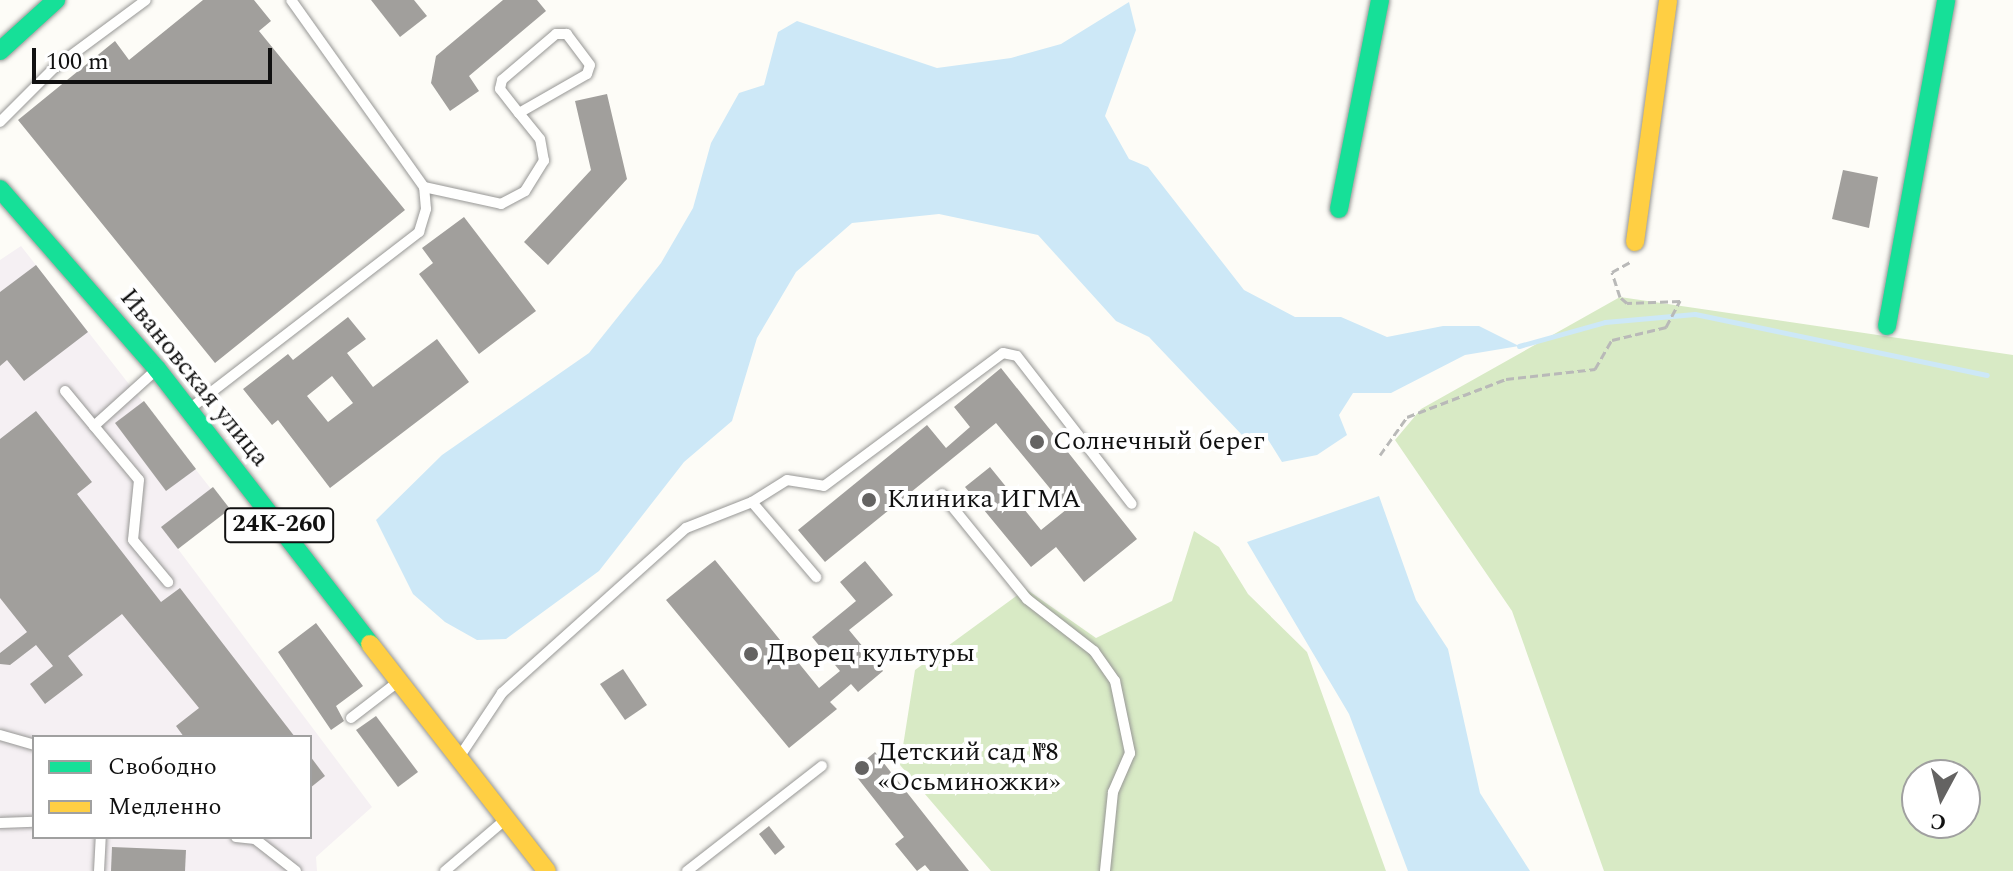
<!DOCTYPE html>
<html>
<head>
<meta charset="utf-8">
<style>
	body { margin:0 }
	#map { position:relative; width:2013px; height:871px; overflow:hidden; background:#fdfcf7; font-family:Spectral,serif }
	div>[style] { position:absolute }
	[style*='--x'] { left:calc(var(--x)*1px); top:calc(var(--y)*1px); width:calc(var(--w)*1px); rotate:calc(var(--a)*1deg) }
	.industrial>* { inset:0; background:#f5f0f3 }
	.forest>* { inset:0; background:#d8eac5 }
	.water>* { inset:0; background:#cde8f7 }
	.stream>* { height:5px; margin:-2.5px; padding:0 2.5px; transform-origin:2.5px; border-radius:2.5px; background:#cde8f7 }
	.building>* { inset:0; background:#a19f9c }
	.path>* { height:3px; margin-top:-1.5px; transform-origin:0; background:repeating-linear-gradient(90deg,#b9b9b8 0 8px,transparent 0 12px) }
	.roads { filter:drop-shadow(0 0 2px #979795) drop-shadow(0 0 2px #979795) }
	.lane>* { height:10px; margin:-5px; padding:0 5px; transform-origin:5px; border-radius:5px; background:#fffffe }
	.fast>* { height:18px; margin:-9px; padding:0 9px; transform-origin:9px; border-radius:9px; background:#16e098 }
	.slow>* { height:18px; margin:-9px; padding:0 9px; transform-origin:9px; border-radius:9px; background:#ffcf43 }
	.dots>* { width:22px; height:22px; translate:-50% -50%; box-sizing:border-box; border:4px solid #fff; border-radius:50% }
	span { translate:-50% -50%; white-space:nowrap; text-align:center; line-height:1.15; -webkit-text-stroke:8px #fff; paint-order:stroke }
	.shield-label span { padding:2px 6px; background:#fff; border:2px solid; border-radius:6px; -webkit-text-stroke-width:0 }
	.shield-label { font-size:24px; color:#111; font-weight:700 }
	.street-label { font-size:26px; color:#111 }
	.poi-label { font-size:26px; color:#111 }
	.left { translate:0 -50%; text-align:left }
	.legend { position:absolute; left:32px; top:735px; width:280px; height:104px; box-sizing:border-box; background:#fff; border:2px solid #a0a0a0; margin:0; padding:10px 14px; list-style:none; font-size:24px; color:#111 }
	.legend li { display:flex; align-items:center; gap:16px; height:40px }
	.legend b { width:40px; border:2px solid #a0a0a0 }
	.north { position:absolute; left:1901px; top:759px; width:80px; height:80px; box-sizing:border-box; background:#fff; border:2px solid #a0a0a0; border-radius:50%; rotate:187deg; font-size:22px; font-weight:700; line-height:32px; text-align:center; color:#111 }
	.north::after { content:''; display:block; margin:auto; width:28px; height:36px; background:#646362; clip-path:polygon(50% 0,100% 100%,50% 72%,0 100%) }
	.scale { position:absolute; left:32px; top:48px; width:240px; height:36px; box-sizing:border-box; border:4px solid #111; border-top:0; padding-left:10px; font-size:24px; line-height:28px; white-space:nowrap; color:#111; -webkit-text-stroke:6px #fff; paint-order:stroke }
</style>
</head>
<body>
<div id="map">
	<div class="industrial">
		<div style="clip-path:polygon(evenodd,21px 246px,211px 489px,178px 549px,372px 807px,316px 857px,317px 871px,0 871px,0 260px,21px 246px,34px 737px,310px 737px,310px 837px,34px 837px,34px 737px)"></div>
	</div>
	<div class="forest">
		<div style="clip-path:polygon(evenodd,1620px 297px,2013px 355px,2013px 871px,1604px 871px,1512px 611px,1395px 440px,1421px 409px,1620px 297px,1917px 775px,1965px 775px,1965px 823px,1917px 823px,1917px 775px)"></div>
		<div style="clip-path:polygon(1194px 531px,1219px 547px,1248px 594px,1307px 652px,1386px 871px,991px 871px,900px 765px,915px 670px,1026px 589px,1096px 638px,1172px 601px)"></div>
	</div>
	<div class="water">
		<div style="clip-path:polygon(1129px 2px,1136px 30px,1105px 116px,1129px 159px,1148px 167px,1244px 290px,1295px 317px,1341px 317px,1387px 337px,1443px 326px,1479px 326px,1519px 346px,1465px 355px,1391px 393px,1353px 393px,1339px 415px,1347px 435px,1317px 455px,1282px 462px,1267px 438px,1242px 435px,1149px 337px,1116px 321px,1038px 235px,939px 214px,852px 223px,796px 272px,757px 338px,732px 421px,684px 462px,599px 571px,506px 639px,477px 640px,445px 622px,413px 594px,376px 520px,442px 455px,589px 353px,661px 263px,693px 208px,711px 143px,739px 93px,764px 85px,778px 32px,797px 21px,937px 68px,1011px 58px,1061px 44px)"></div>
		<div style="clip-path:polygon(1379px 496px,1416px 600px,1448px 649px,1480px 793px,1530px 871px,1408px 871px,1349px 714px,1247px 542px)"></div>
	</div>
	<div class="stream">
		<div style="--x:1519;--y:346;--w:89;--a:-15.6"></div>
		<div style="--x:1605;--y:322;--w:90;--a:-5.1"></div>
		<div style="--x:1695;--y:314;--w:298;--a:11.8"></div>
	</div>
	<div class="building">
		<div style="clip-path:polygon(203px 0,254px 0,271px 21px,259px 31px,405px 210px,215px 363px,18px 120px,115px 41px,129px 60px)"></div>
		<div style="clip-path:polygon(371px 0,414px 0,427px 16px,400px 37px)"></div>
		<div style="clip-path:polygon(503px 0,537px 0,546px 11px,469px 76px,479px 91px,450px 111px,431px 83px,436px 56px)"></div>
		<div style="clip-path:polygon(607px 94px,627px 179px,548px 265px,524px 242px,591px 170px,575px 101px)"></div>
		<div style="clip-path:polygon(1843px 170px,1878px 177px,1869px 228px,1832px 219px)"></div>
		<div style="clip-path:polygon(464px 217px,536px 311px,479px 354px,419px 274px,433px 263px,422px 248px)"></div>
		<div style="clip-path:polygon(36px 265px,88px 332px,24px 381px,7px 360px,0 366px,0 292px)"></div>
		<div style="clip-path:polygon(evenodd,348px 317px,366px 339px,347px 353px,373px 387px,437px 339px,469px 382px,330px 488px,278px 420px,272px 425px,243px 389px,288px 354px,293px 360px,348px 317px,332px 376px,353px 403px,328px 422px,307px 396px,332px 376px)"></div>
		<div style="clip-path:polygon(1001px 368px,1137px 539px,1084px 582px,1056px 547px,1031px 567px,965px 487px,990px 467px,1041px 530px,1067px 509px,996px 423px,825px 562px,798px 530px,927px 425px,946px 448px,970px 427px,954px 407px)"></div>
		<div style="clip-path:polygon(144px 401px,196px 469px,166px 491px,115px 423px)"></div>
		<div style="clip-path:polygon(36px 411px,92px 482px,77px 494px,161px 602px,180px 588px,295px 737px,184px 737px,176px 726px,199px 708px,122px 614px,68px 656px,83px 675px,45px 704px,30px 684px,53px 666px,36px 645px,10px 665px,0 664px,0 653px,27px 632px,0 598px,0 439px)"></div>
		<div style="clip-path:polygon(213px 487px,230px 509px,178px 549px,161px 527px)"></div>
		<div style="clip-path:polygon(715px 560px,819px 688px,840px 671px,812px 637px,856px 601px,840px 582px,865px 561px,893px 595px,849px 630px,883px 671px,858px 692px,851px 684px,830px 702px,837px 709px,789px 748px,666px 600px)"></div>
		<div style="clip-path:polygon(316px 623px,363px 686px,336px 706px,344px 721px,331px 730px,278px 652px)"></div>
		<div style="clip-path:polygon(623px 669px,647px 705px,625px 720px,600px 684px)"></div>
		<div style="clip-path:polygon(376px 716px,418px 772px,398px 787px,356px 730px)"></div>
		<div style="clip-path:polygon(875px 752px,969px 871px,930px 871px,925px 865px,917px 871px,895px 844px,904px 837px,852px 771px)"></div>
		<div style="clip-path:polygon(310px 756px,325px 776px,310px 788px)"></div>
		<div style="clip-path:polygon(769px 826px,785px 847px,775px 855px,759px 834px)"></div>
		<div style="clip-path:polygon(112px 847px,186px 850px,185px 871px,111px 871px)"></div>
	</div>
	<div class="path">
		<div style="--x:1380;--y:455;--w:47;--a:-54.6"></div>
		<div style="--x:1407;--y:417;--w:106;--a:-21"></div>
		<div style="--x:1506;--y:379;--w:90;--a:-6.4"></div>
		<div style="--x:1595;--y:369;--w:34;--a:-60"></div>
		<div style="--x:1612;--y:340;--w:56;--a:-13.5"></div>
		<div style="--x:1666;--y:327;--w:30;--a:-62"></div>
		<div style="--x:1680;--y:301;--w:53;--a:177.8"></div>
		<div style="--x:1627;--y:303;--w:9;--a:-139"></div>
		<div style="--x:1620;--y:297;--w:26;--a:-108"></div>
		<div style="--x:1612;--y:272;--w:21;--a:-29"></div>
	</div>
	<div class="roads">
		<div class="lane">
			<div style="--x:0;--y:122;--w:76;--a:-45"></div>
			<div style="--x:54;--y:68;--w:114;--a:-36.5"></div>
			<div style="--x:424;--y:187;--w:79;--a:12.4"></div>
			<div style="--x:501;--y:204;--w:27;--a:-28"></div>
			<div style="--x:525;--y:191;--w:36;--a:-58"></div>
			<div style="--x:544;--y:161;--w:22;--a:-100"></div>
			<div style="--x:540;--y:139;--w:33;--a:-129"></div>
			<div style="--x:519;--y:113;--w:78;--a:-29.8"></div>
			<div style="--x:587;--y:74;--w:9;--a:-72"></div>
			<div style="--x:590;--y:65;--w:39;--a:-127"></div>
			<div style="--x:567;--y:34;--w:11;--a:180"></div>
			<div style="--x:556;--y:34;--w:71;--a:139.6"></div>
			<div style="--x:502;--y:80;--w:9;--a:103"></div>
			<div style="--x:500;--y:89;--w:31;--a:52"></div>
			<div style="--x:65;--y:391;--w:45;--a:50.4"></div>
			<div style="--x:94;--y:426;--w:84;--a:-42.1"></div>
			<div style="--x:192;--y:407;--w:287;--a:-37.6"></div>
			<div style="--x:419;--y:232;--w:24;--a:-73"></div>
			<div style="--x:426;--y:209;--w:22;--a:-95"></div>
			<div style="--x:424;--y:187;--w:229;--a:-125.4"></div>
			<div style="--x:94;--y:426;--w:70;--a:50.2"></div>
			<div style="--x:139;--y:480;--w:60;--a:95.7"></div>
			<div style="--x:133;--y:540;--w:55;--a:50.2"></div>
			<div style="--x:942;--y:494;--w:135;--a:51"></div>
			<div style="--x:1027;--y:599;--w:85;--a:37.8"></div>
			<div style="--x:1094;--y:651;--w:37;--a:55"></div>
			<div style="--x:1115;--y:681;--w:74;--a:78.2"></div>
			<div style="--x:1130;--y:753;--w:43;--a:113.6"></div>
			<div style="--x:1113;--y:792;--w:79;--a:95.8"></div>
			<div style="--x:752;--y:502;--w:99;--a:49.5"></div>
			<div style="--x:351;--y:718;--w:59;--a:-37.5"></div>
			<div style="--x:0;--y:735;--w:35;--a:16"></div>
			<div style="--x:460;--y:756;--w:76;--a:-56.3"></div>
			<div style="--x:502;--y:693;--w:247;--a:-41.9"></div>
			<div style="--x:686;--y:528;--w:71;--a:-21.5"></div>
			<div style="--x:752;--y:502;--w:41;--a:-32.2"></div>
			<div style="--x:787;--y:480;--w:37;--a:9"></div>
			<div style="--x:824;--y:486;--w:223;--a:-36.6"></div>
			<div style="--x:1003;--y:353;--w:14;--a:12"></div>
			<div style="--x:1017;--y:356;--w:187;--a:52.2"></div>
			<div style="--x:0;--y:823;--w:34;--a:-2"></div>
			<div style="--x:236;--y:837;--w:19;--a:6"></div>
			<div style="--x:255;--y:839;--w:52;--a:38"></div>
			<div style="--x:99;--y:871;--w:34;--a:-87"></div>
			<div style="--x:445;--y:871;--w:79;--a:-40.4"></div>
			<div style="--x:687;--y:871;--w:171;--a:-37.9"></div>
		</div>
		<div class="fast">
			<div style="--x:0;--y:51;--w:76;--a:-42.3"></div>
			<div style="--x:0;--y:189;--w:239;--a:48.9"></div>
			<div style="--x:157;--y:369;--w:348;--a:52.2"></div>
			<div style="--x:1339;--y:209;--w:213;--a:-78.9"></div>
			<div style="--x:1887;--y:326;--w:331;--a:-79.7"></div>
		</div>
		<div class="slow">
			<div style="--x:1635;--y:242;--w:244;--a:-82.2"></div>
			<div style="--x:370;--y:644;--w:288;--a:52.1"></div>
		</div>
	</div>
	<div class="dots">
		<div style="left:1037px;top:442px;background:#646362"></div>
		<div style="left:869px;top:500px;background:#646362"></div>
		<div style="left:751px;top:654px;background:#646362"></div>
		<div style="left:862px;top:768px;background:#646362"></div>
	</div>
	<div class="shield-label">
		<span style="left:279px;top:525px">24К-260</span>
	</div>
	<div class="street-label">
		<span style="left:194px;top:378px;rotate:51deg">Ивановская улица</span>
	</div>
	<div class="poi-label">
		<span class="left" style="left:1053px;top:442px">Солнечный берег</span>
		<span class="left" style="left:887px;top:500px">Клиника ИГМА</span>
		<span class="left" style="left:767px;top:654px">Дворец культуры</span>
		<span class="left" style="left:878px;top:768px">Детский сад №8<br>«Осьминожки»</span>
	</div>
	<ul class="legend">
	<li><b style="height:10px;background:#16e098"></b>Свободно</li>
	<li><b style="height:10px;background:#ffcf43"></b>Медленно</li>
	</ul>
	<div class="north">С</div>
	<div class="scale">100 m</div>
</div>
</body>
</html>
